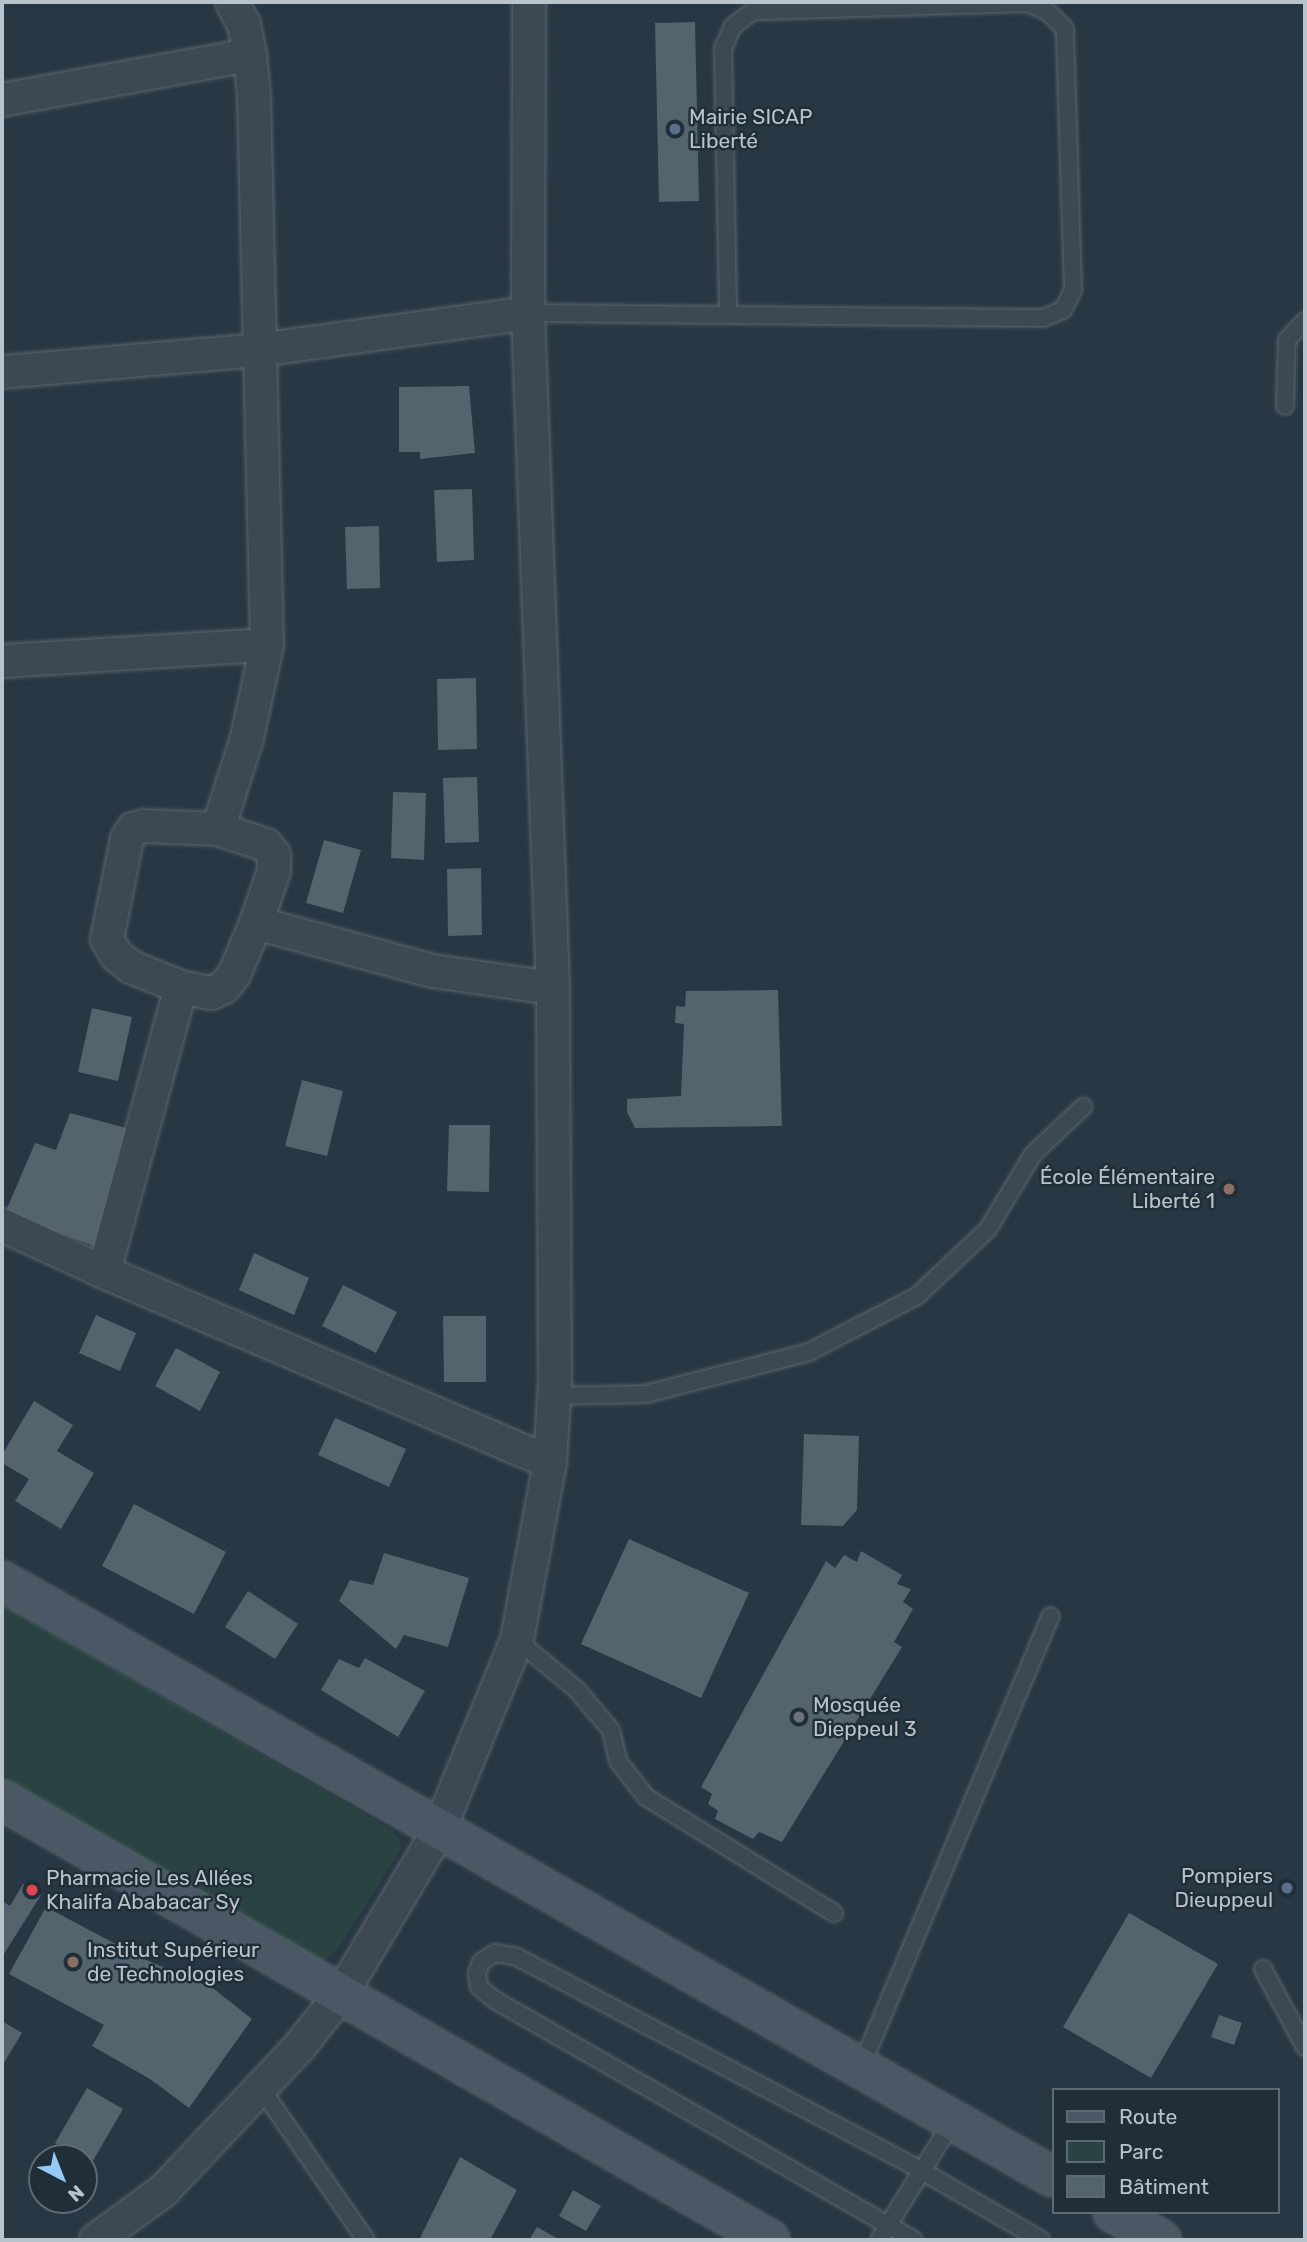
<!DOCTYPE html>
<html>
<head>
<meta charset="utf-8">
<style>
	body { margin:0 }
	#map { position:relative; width:1307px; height:2242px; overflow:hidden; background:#273743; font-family:Rubik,sans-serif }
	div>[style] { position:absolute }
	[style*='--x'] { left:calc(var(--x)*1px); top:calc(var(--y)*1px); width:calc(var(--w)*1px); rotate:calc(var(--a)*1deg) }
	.green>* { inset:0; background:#2a4342 }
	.building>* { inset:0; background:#53646f }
	.roads { filter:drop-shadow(0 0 2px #5a6670) drop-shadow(0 0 2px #5a6670) }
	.lane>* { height:16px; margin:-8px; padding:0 8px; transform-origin:8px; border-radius:8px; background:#3c4952 }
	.street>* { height:32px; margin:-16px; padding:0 16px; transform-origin:16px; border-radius:16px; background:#3c4952 }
	.secondary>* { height:38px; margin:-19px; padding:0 19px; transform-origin:19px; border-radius:19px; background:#4a5865 }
	.dots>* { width:19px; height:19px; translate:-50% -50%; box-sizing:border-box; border:4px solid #202e38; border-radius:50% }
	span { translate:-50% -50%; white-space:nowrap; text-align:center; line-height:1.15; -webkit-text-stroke:5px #202e38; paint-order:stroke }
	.poi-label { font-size:21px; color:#b9c3cc }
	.left { translate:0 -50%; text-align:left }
	.right { translate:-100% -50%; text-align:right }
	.frame { position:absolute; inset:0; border:4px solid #b9c3cc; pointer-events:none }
	.legend { position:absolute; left:1052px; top:2088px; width:228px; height:126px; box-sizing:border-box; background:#202e38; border:2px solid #5d6a73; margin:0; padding:9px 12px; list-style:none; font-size:21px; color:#b9c3cc }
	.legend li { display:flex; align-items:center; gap:14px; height:35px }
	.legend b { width:35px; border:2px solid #5d6a73 }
	.north { position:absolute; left:28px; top:2144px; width:70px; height:70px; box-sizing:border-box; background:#202e38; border:2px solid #5d6a73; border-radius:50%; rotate:138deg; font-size:19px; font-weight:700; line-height:28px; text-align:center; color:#b9c3cc }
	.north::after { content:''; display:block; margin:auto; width:24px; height:32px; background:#93caf7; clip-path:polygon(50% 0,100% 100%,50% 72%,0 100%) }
</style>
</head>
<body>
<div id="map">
	<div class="green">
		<div style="clip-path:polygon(2px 1604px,392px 1830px,400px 1839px,401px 1849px,337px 1951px,323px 1960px,308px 1958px,2px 1781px)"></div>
	</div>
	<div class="building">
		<div style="clip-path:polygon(695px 22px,699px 201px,659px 202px,655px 23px)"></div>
		<div style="clip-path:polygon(469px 386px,475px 453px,420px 459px,420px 452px,399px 452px,399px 387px)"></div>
		<div style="clip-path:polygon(472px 489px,474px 560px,437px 562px,434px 490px)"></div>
		<div style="clip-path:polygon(379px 526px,380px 588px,347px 589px,345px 527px)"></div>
		<div style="clip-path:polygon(476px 678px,477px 749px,438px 750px,437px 679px)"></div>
		<div style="clip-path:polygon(477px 777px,479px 842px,445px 843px,443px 778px)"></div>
		<div style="clip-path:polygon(393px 792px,426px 793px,424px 860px,391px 858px)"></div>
		<div style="clip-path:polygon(324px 840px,361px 850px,343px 913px,306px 903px)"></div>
		<div style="clip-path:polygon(481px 868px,482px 935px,448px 936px,447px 869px)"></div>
		<div style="clip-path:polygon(778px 990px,782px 1126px,635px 1128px,627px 1112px,627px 1099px,681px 1096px,684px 1024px,675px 1023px,676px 1006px,685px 1007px,686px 991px)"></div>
		<div style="clip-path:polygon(92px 1008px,132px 1017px,118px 1081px,78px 1072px)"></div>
		<div style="clip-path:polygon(302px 1080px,343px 1091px,327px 1156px,285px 1146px)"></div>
		<div style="clip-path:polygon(70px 1113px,130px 1129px,100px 1248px,5px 1213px,35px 1143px,56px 1150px)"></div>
		<div style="clip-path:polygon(449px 1125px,490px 1125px,489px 1192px,447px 1191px)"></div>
		<div style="clip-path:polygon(254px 1253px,309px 1278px,294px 1315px,239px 1290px)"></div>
		<div style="clip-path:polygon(343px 1285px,397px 1312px,376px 1353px,322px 1326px)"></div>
		<div style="clip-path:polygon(96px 1315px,136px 1333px,120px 1371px,79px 1353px)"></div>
		<div style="clip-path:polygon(443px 1316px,486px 1316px,486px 1382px,444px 1382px)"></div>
		<div style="clip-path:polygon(176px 1348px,220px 1372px,200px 1411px,155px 1386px)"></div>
		<div style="clip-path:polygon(34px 1401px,73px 1425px,57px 1451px,94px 1473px,61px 1529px,15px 1501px,29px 1479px,2px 1463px,2px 1455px)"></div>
		<div style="clip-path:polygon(335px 1418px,406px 1449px,389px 1487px,318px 1455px)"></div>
		<div style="clip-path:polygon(804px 1434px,859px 1436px,857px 1510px,843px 1526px,801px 1525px)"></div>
		<div style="clip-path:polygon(134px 1504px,226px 1552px,194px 1614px,102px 1566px)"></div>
		<div style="clip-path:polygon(629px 1539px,749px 1593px,701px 1698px,581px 1644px)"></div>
		<div style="clip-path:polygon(861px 1551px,902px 1575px,897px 1584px,911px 1589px,903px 1602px,913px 1609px,894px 1642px,902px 1647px,782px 1842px,759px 1832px,753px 1839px,715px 1819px,718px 1811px,708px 1804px,712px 1794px,701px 1787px,826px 1561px,835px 1568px,844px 1555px,857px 1562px)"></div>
		<div style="clip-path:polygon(384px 1553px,469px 1578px,448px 1647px,404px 1635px,396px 1649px,339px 1601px,350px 1580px,373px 1585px)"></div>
		<div style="clip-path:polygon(248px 1591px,298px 1624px,275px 1659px,225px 1627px)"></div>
		<div style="clip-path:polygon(365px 1658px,425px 1691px,398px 1737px,321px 1690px,339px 1659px,359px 1668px)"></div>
		<div style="clip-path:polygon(23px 1884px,41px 1895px,2px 1957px,2px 1901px,10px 1906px)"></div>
		<div style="clip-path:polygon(46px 1907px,142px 1958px,214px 1989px,252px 2019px,189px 2108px,150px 2079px,92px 2046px,104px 2025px,9px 1974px)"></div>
		<div style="clip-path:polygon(1129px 1913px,1218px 1964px,1151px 2078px,1063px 2027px)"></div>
		<div style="clip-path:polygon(1219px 2015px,1242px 2023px,1234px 2045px,1211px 2037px)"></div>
		<div style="clip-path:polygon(2px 2021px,22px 2033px,2px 2066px)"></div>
		<div style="clip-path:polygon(87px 2088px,123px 2109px,91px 2164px,55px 2143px)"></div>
		<div style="clip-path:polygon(460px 2157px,517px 2190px,490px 2240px,419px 2240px)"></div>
		<div style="clip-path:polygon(573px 2190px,601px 2206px,586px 2231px,559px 2216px)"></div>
		<div style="clip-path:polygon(537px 2227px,560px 2240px,529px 2240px)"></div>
	</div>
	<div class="roads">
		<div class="lane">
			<div style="--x:528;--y:313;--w:515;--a:0.56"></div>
			<div style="--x:1043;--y:318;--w:22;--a:-22"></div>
			<div style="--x:1063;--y:310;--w:22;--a:-63"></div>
			<div style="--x:1073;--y:290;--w:261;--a:-91.8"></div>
			<div style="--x:1065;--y:29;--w:24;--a:-135"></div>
			<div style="--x:1048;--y:12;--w:22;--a:-156"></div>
			<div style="--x:1028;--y:3;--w:275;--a:178.3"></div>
			<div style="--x:753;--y:11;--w:25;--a:143"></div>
			<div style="--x:733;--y:26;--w:24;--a:114"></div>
			<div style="--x:723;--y:48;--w:266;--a:88.9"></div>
			<div style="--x:1285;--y:406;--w:66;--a:-88.3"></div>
			<div style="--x:1287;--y:340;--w:26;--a:-47"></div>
			<div style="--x:554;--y:1396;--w:92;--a:-1.2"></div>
			<div style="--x:646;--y:1394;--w:168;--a:-14.4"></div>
			<div style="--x:809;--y:1352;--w:122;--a:-27.4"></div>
			<div style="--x:917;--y:1296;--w:98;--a:-43.3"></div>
			<div style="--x:988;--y:1229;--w:87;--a:-59"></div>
			<div style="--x:1033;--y:1154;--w:69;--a:-43.2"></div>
			<div style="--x:517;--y:1640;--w:78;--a:39.8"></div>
			<div style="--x:577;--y:1690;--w:52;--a:49.6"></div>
			<div style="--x:611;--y:1730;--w:32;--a:77"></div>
			<div style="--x:618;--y:1761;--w:46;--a:52.1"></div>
			<div style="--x:646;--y:1797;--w:221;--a:31.7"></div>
			<div style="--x:1263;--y:1969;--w:89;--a:61.7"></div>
			<div style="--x:861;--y:2067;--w:489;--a:-67.2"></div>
			<div style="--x:260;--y:2087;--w:186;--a:55.3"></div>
			<div style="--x:879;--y:2240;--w:142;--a:-58.2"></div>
			<div style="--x:914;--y:2240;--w:483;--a:-150.2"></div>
			<div style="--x:495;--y:2000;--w:21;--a:-141"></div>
			<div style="--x:479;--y:1987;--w:14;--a:-98"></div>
			<div style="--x:477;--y:1973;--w:12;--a:-70"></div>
			<div style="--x:481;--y:1962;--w:17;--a:-33"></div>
			<div style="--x:495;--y:1953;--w:20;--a:9"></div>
			<div style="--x:515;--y:1956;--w:460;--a:27.8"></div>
			<div style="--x:922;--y:2171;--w:138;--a:30.1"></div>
		</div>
		<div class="street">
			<div style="--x:2;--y:100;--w:252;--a:-10.3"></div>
			<div style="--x:2;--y:372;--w:258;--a:-4.9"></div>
			<div style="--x:259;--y:350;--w:272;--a:-7.8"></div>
			<div style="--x:2;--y:661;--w:265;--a:-3.5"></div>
			<div style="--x:144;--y:826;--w:74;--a:2.3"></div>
			<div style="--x:218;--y:829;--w:51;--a:18.4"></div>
			<div style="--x:266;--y:845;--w:13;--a:51"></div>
			<div style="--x:274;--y:855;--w:16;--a:90"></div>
			<div style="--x:274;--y:871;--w:55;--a:109.1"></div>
			<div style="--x:256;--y:923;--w:56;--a:112.9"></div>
			<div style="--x:234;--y:975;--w:16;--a:130"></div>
			<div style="--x:224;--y:987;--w:14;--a:155"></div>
			<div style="--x:211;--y:993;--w:31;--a:-169"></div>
			<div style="--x:181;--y:987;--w:54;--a:-158.2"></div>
			<div style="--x:131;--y:967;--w:19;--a:-141"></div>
			<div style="--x:116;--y:955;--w:18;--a:-119"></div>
			<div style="--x:107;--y:939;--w:102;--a:-78.7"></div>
			<div style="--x:127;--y:839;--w:12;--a:-59"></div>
			<div style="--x:133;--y:829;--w:11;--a:-15"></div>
			<div style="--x:218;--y:829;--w:96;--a:-72.3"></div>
			<div style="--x:247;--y:738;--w:95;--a:-77.9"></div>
			<div style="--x:267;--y:645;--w:549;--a:-91.36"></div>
			<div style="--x:254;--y:96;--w:41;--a:-95.6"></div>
			<div style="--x:250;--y:55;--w:31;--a:-101"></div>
			<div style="--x:244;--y:25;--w:26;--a:-118"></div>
			<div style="--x:256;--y:923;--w:183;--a:15.2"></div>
			<div style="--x:433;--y:971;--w:121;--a:8.1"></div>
			<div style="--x:2;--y:1225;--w:112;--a:24.7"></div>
			<div style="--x:104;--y:1272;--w:485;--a:23.1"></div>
			<div style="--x:104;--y:1272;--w:295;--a:-74.9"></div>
			<div style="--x:96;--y:2240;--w:83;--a:-36.2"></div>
			<div style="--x:163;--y:2191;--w:198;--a:-46.6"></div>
			<div style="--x:299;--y:2047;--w:69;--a:-51.5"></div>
			<div style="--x:342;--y:1993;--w:190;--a:-59.2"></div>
			<div style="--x:439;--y:1830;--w:205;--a:-67.7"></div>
			<div style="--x:517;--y:1640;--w:181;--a:-79.5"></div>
			<div style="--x:550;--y:1462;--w:79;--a:-86.4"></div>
			<div style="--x:555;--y:1383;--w:395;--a:-90.3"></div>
			<div style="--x:553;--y:988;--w:675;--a:-92.12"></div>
			<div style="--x:528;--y:313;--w:311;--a:-89.8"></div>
		</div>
		<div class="secondary">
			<div style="--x:2;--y:1581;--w:1208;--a:29.56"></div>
			<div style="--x:2;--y:1800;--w:885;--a:29.81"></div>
			<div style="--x:1113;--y:2212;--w:56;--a:30.3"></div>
		</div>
	</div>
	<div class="dots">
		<div style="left:675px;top:129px;background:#5c6f8a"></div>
		<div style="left:1229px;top:1189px;background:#8d6e63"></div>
		<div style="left:799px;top:1717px;background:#6b7280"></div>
		<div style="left:1287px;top:1888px;background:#5c6f8a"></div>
		<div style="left:32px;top:1890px;background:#e0444e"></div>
		<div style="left:73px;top:1962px;background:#8d6e63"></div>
	</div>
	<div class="poi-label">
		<span class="left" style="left:689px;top:129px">Mairie SICAP<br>Liberté</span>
		<span class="right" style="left:1215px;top:1189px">École Élémentaire<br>Liberté 1</span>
		<span class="left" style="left:813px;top:1717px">Mosquée<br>Dieppeul 3</span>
		<span class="right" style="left:1273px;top:1888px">Pompiers<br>Dieuppeul</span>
		<span class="left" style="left:46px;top:1890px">Pharmacie Les Allées<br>Khalifa Ababacar Sy</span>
		<span class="left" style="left:87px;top:1962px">Institut Supérieur<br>de Technologies</span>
	</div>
	<div class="frame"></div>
	<ul class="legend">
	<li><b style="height:9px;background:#4a5865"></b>Route</li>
	<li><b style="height:19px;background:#2a4342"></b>Parc</li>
	<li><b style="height:19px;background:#53646f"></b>Bâtiment</li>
	</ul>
	<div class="north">N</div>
</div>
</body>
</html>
